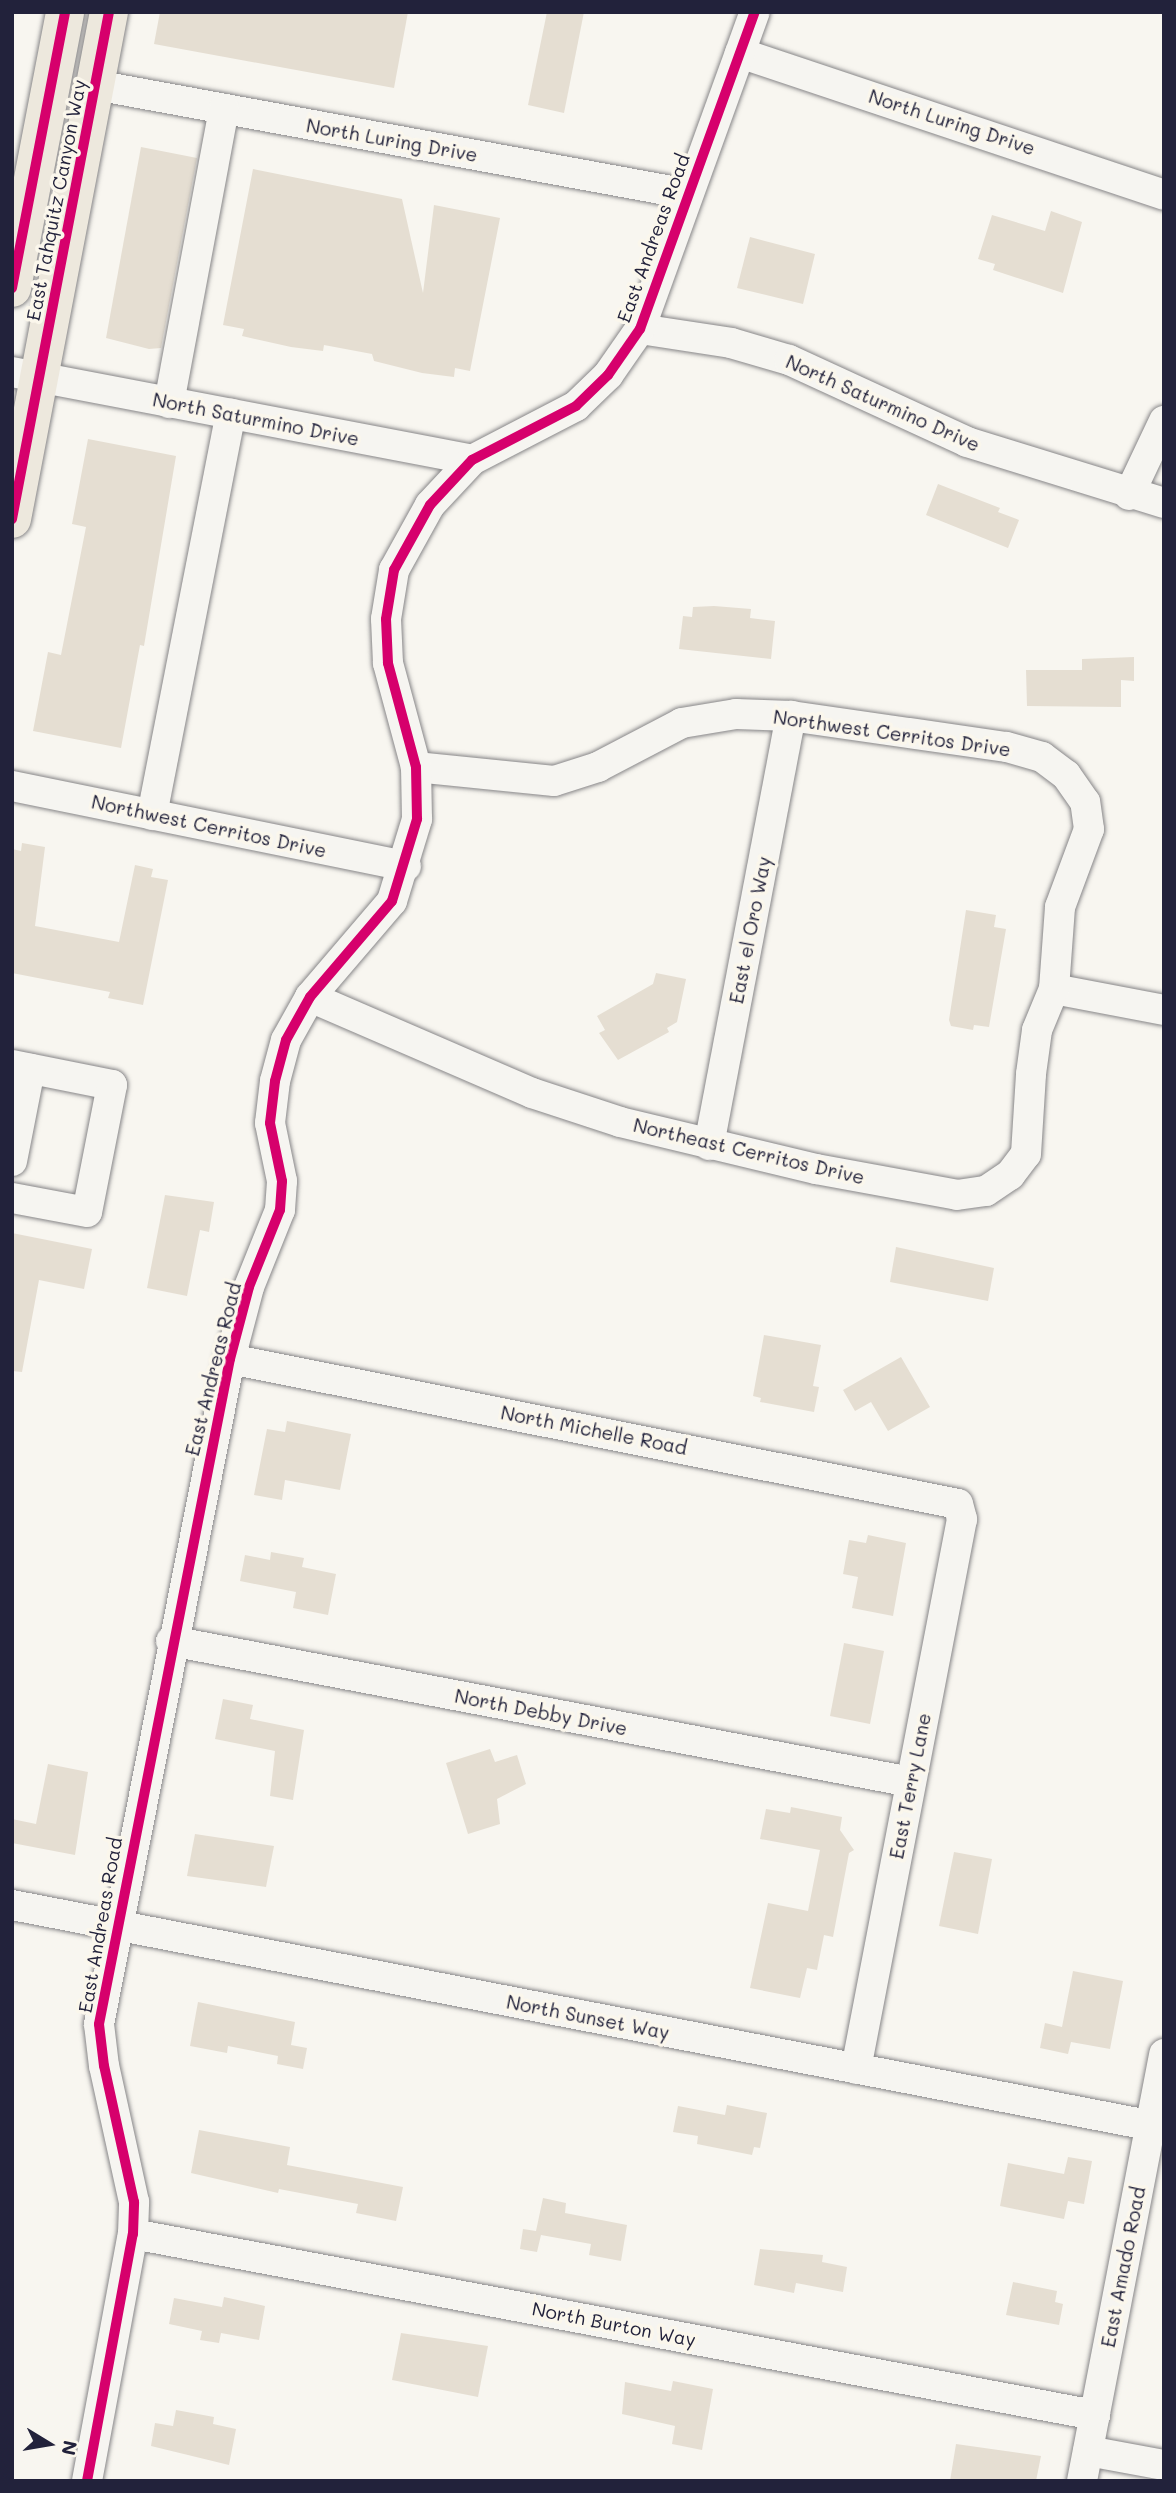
<!DOCTYPE html>
<html>
<head>
<meta charset="utf-8">
<style>
	body { margin:0 }
	#map { position:relative; width:1176px; height:2493px; overflow:hidden; background:#f8f6f0; font-family:Mali,sans-serif }
	div>[style] { position:absolute }
	[style*='--x'] { left:calc(var(--x)*1px); top:calc(var(--y)*1px); width:calc(var(--w)*1px); rotate:calc(var(--a)*1deg) }
	.building>* { inset:0; background:#e5ded2 }
	.roads { filter:drop-shadow(0 0 2px #878688) drop-shadow(0 0 2px #878688) }
	.minor>* { height:30px; margin:-15px; padding:0 15px; transform-origin:15px; border-radius:15px; background:#f6f5f1 }
	.major>* { height:38px; margin:-19px; padding:0 19px; transform-origin:19px; border-radius:19px; background:#ede8dd }
	.cycleway>* { height:10px; margin:-5px; padding:0 5px; transform-origin:5px; border-radius:5px; background:#d6006c }
	span { translate:-50% -50%; white-space:nowrap; text-align:center; line-height:1.15; -webkit-text-stroke:7px #fbf7ec; paint-order:stroke }
	.street-label { font-size:19px; color:#22223b }
	.frame { position:absolute; inset:0; border:14px solid #22223b; pointer-events:none }
	.north { position:absolute; left:14px; top:2409px; width:70px; height:70px; -webkit-text-stroke:5px #fbf7ec; paint-order:stroke; rotate:101deg; font-size:19px; font-weight:700; line-height:28px; text-align:center; color:#22223b }
	.north::after { content:''; display:block; margin:auto; width:24px; height:32px; background:#22223b; clip-path:polygon(50% 0,100% 100%,50% 72%,0 100%) }
</style>
</head>
<body>
<div id="map">
	<div class="building">
		<div style="clip-path:polygon(160px 12px,408px 12px,394px 88px,154px 44px)"></div>
		<div style="clip-path:polygon(547px 12px,584px 12px,564px 113px,528px 105px)"></div>
		<div style="clip-path:polygon(141px 147px,197px 158px,161px 348px,149px 349px,106px 338px)"></div>
		<div style="clip-path:polygon(253px 169px,402px 199px,423px 293px,434px 205px,500px 218px,470px 371px,455px 368px,454px 377px,422px 373px,374px 361px,372px 354px,324px 345px,323px 351px,291px 347px,242px 336px,244px 329px,223px 325px)"></div>
		<div style="clip-path:polygon(1051px 211px,1082px 222px,1063px 293px,993px 270px,995px 264px,978px 259px,992px 215px,1045px 231px)"></div>
		<div style="clip-path:polygon(750px 237px,815px 254px,803px 304px,737px 288px)"></div>
		<div style="clip-path:polygon(88px 439px,176px 456px,144px 646px,140px 645px,121px 748px,33px 731px,48px 652px,61px 655px,86px 527px,72px 524px)"></div>
		<div style="clip-path:polygon(938px 484px,1000px 508px,998px 512px,1019px 520px,1008px 548px,926px 515px)"></div>
		<div style="clip-path:polygon(714px 606px,751px 609px,750px 618px,775px 621px,771px 659px,679px 649px,683px 616px,692px 617px,693px 607px)"></div>
		<div style="clip-path:polygon(1134px 657px,1134px 681px,1121px 680px,1121px 707px,1027px 706px,1026px 670px,1082px 670px,1082px 659px)"></div>
		<div style="clip-path:polygon(22px 843px,45px 847px,35px 926px,119px 942px,135px 865px,153px 869px,151px 877px,168px 880px,143px 1005px,108px 998px,110px 992px,12px 973px,12px 849px,21px 851px)"></div>
		<div style="clip-path:polygon(966px 910px,996px 915px,994px 927px,1006px 929px,989px 1027px,974px 1025px,973px 1030px,951px 1026px,949px 1020px)"></div>
		<div style="clip-path:polygon(656px 973px,686px 979px,677px 1022px,667px 1028px,669px 1032px,618px 1060px,599px 1033px,605px 1030px,597px 1016px,653px 984px)"></div>
		<div style="clip-path:polygon(165px 1195px,214px 1202px,209px 1232px,200px 1230px,187px 1296px,147px 1288px)"></div>
		<div style="clip-path:polygon(12px 1233px,92px 1249px,84px 1289px,39px 1280px,22px 1372px,12px 1371px)"></div>
		<div style="clip-path:polygon(896px 1247px,994px 1268px,988px 1301px,890px 1282px)"></div>
		<div style="clip-path:polygon(764px 1335px,821px 1345px,813px 1386px,819px 1387px,814px 1412px,760px 1402px,761px 1398px,753px 1396px)"></div>
		<div style="clip-path:polygon(901px 1357px,930px 1407px,888px 1431px,871px 1402px,855px 1411px,843px 1390px)"></div>
		<div style="clip-path:polygon(287px 1421px,351px 1434px,340px 1490px,285px 1480px,282px 1500px,254px 1495px,267px 1429px,285px 1432px)"></div>
		<div style="clip-path:polygon(868px 1535px,906px 1543px,893px 1616px,852px 1608px,858px 1577px,843px 1574px,849px 1540px,866px 1543px)"></div>
		<div style="clip-path:polygon(271px 1552px,304px 1558px,302px 1567px,336px 1574px,328px 1615px,293px 1608px,296px 1592px,240px 1581px,245px 1555px,270px 1560px)"></div>
		<div style="clip-path:polygon(844px 1643px,884px 1651px,870px 1724px,830px 1716px)"></div>
		<div style="clip-path:polygon(223px 1699px,253px 1705px,250px 1719px,304px 1730px,293px 1800px,270px 1796px,275px 1751px,215px 1739px)"></div>
		<div style="clip-path:polygon(490px 1749px,495px 1762px,517px 1755px,526px 1784px,497px 1799px,500px 1824px,468px 1834px,446px 1763px)"></div>
		<div style="clip-path:polygon(48px 1764px,88px 1772px,75px 1855px,12px 1843px,12px 1819px,36px 1824px)"></div>
		<div style="clip-path:polygon(791px 1807px,842px 1817px,840px 1830px,854px 1850px,849px 1853px,833px 1937px,824px 1935px,817px 1970px,807px 1968px,800px 1998px,750px 1988px,768px 1903px,808px 1911px,820px 1850px,760px 1839px,766px 1809px,790px 1813px)"></div>
		<div style="clip-path:polygon(195px 1834px,274px 1846px,266px 1887px,187px 1876px)"></div>
		<div style="clip-path:polygon(954px 1852px,992px 1859px,978px 1934px,939px 1926px)"></div>
		<div style="clip-path:polygon(1073px 1971px,1123px 1981px,1110px 2049px,1071px 2042px,1068px 2054px,1040px 2048px,1045px 2023px,1062px 2027px)"></div>
		<div style="clip-path:polygon(198px 2002px,295px 2022px,291px 2045px,307px 2048px,303px 2069px,277px 2064px,278px 2056px,228px 2046px,227px 2053px,190px 2046px)"></div>
		<div style="clip-path:polygon(727px 2105px,767px 2113px,760px 2148px,754px 2147px,752px 2155px,697px 2144px,698px 2136px,673px 2132px,678px 2106px,725px 2115px)"></div>
		<div style="clip-path:polygon(199px 2130px,290px 2147px,287px 2165px,403px 2187px,396px 2221px,356px 2213px,358px 2204px,279px 2189px,278px 2193px,191px 2173px)"></div>
		<div style="clip-path:polygon(1068px 2157px,1092px 2161px,1084px 2204px,1068px 2201px,1064px 2219px,1000px 2206px,1008px 2163px,1064px 2174px)"></div>
		<div style="clip-path:polygon(543px 2198px,566px 2203px,565px 2213px,627px 2225px,621px 2261px,589px 2255px,591px 2244px,541px 2235px,537px 2252px,520px 2249px,523px 2229px,536px 2231px)"></div>
		<div style="clip-path:polygon(760px 2249px,823px 2255px,822px 2262px,847px 2267px,843px 2292px,796px 2283px,794px 2293px,754px 2285px)"></div>
		<div style="clip-path:polygon(1013px 2282px,1057px 2291px,1055px 2302px,1063px 2304px,1059px 2325px,1006px 2315px)"></div>
		<div style="clip-path:polygon(224px 2297px,265px 2306px,259px 2340px,221px 2333px,219px 2343px,200px 2340px,202px 2331px,169px 2324px,174px 2298px,222px 2307px)"></div>
		<div style="clip-path:polygon(401px 2333px,488px 2346px,478px 2397px,392px 2380px)"></div>
		<div style="clip-path:polygon(673px 2381px,713px 2389px,702px 2450px,672px 2444px,675px 2426px,622px 2414px,625px 2382px,671px 2391px)"></div>
		<div style="clip-path:polygon(176px 2410px,214px 2417px,213px 2424px,236px 2429px,229px 2465px,151px 2446px,155px 2423px,173px 2426px)"></div>
		<div style="clip-path:polygon(956px 2444px,1041px 2456px,1036px 2481px,950px 2481px)"></div>
	</div>
	<div class="roads">
		<div class="minor">
			<div style="--x:740;--y:53;--w:447;--a:18.5"></div>
			<div style="--x:95;--y:85;--w:603;--a:10.42"></div>
			<div style="--x:640;--y:329;--w:92;--a:8.7"></div>
			<div style="--x:731;--y:343;--w:60;--a:16.3"></div>
			<div style="--x:789;--y:360;--w:196;--a:24.7"></div>
			<div style="--x:967;--y:442;--w:206;--a:17.2"></div>
			<div style="--x:12;--y:372;--w:468;--a:10.8"></div>
			<div style="--x:169;--y:403;--w:299;--a:-79.4"></div>
			<div style="--x:1129;--y:495;--w:82;--a:-64.7"></div>
			<div style="--x:12;--y:786;--w:402;--a:11.5"></div>
			<div style="--x:152;--y:815;--w:409;--a:-78.9"></div>
			<div style="--x:1054;--y:989;--w:112;--a:10.8"></div>
			<div style="--x:310;--y:997;--w:242;--a:23.4"></div>
			<div style="--x:532;--y:1093;--w:93;--a:18.2"></div>
			<div style="--x:620;--y:1122;--w:202;--a:13.5"></div>
			<div style="--x:816;--y:1169;--w:143;--a:10.4"></div>
			<div style="--x:957;--y:1195;--w:29;--a:-8"></div>
			<div style="--x:986;--y:1191;--w:29;--a:-34"></div>
			<div style="--x:1010;--y:1175;--w:26;--a:-53"></div>
			<div style="--x:1026;--y:1154;--w:80;--a:-86.4"></div>
			<div style="--x:1031;--y:1074;--w:44;--a:-82.2"></div>
			<div style="--x:1037;--y:1030;--w:44;--a:-67.5"></div>
			<div style="--x:1054;--y:989;--w:82;--a:-85.8"></div>
			<div style="--x:1060;--y:907;--w:83;--a:-69.6"></div>
			<div style="--x:1089;--y:829;--w:27;--a:-98"></div>
			<div style="--x:1085;--y:802;--w:33;--a:-125"></div>
			<div style="--x:1066;--y:775;--w:30;--a:-143"></div>
			<div style="--x:1042;--y:757;--w:37;--a:-164"></div>
			<div style="--x:1006;--y:747;--w:217;--a:-171.8"></div>
			<div style="--x:791;--y:716;--w:55;--a:-177.9"></div>
			<div style="--x:736;--y:714;--w:55;--a:170.5"></div>
			<div style="--x:682;--y:723;--w:95;--a:152.4"></div>
			<div style="--x:598;--y:767;--w:46;--a:162.3"></div>
			<div style="--x:554;--y:781;--w:139;--a:-174.2"></div>
			<div style="--x:12;--y:1065;--w:102;--a:11.3"></div>
			<div style="--x:112;--y:1085;--w:129;--a:101.1"></div>
			<div style="--x:87;--y:1212;--w:76;--a:-169.4"></div>
			<div style="--x:709;--y:1145;--w:437;--a:-79.2"></div>
			<div style="--x:12;--y:1161;--w:94;--a:-78.9"></div>
			<div style="--x:230;--y:1359;--w:742;--a:11.26"></div>
			<div style="--x:958;--y:1504;--w:16;--a:75"></div>
			<div style="--x:962;--y:1519;--w:560;--a:100.91"></div>
			<div style="--x:171;--y:1641;--w:753;--a:10.79"></div>
			<div style="--x:12;--y:1905;--w:1173;--a:10.96"></div>
			<div style="--x:133;--y:2234;--w:979;--a:10.66"></div>
			<div style="--x:1088;--y:2451;--w:77;--a:10.4"></div>
			<div style="--x:87;--y:2481;--w:251;--a:-79.5"></div>
			<div style="--x:133;--y:2234;--w:32;--a:-88"></div>
			<div style="--x:134;--y:2202;--w:139;--a:-102.4"></div>
			<div style="--x:104;--y:2066;--w:42;--a:-96.8"></div>
			<div style="--x:99;--y:2024;--w:678;--a:-78.86"></div>
			<div style="--x:230;--y:1359;--w:74;--a:-75.2"></div>
			<div style="--x:249;--y:1287;--w:83;--a:-68.1"></div>
			<div style="--x:280;--y:1210;--w:29;--a:-86"></div>
			<div style="--x:282;--y:1181;--w:59;--a:-101.7"></div>
			<div style="--x:270;--y:1123;--w:42;--a:-83.2"></div>
			<div style="--x:275;--y:1081;--w:42;--a:-75"></div>
			<div style="--x:286;--y:1040;--w:49;--a:-60.8"></div>
			<div style="--x:310;--y:997;--w:126;--a:-49.5"></div>
			<div style="--x:392;--y:901;--w:86;--a:-73"></div>
			<div style="--x:417;--y:819;--w:52;--a:-91.1"></div>
			<div style="--x:416;--y:767;--w:108;--a:-105.1"></div>
			<div style="--x:388;--y:663;--w:44;--a:-92.6"></div>
			<div style="--x:386;--y:619;--w:50;--a:-80.7"></div>
			<div style="--x:394;--y:570;--w:74;--a:-61"></div>
			<div style="--x:430;--y:505;--w:62;--a:-47"></div>
			<div style="--x:472;--y:460;--w:117;--a:-27.4"></div>
			<div style="--x:576;--y:406;--w:45;--a:-44.1"></div>
			<div style="--x:608;--y:375;--w:56;--a:-55.2"></div>
			<div style="--x:640;--y:329;--w:337;--a:-70.1"></div>
			<div style="--x:1082;--y:2481;--w:435;--a:-79.1"></div>
		</div>
		<div class="major">
			<div style="--x:12;--y:288;--w:281;--a:-79.1"></div>
			<div style="--x:12;--y:519;--w:516;--a:-79.17"></div>
		</div>
	</div>
	<div class="cycleway">
		<div style="--x:12;--y:288;--w:281;--a:-79.1"></div>
		<div style="--x:12;--y:519;--w:516;--a:-79.17"></div>
		<div style="--x:87;--y:2481;--w:251;--a:-79.5"></div>
		<div style="--x:133;--y:2234;--w:32;--a:-88"></div>
		<div style="--x:134;--y:2202;--w:139;--a:-102.4"></div>
		<div style="--x:104;--y:2066;--w:42;--a:-96.8"></div>
		<div style="--x:99;--y:2024;--w:678;--a:-78.86"></div>
		<div style="--x:230;--y:1359;--w:74;--a:-75.2"></div>
		<div style="--x:249;--y:1287;--w:83;--a:-68.1"></div>
		<div style="--x:280;--y:1210;--w:29;--a:-86"></div>
		<div style="--x:282;--y:1181;--w:59;--a:-101.7"></div>
		<div style="--x:270;--y:1123;--w:42;--a:-83.2"></div>
		<div style="--x:275;--y:1081;--w:42;--a:-75"></div>
		<div style="--x:286;--y:1040;--w:49;--a:-60.8"></div>
		<div style="--x:310;--y:997;--w:126;--a:-49.5"></div>
		<div style="--x:392;--y:901;--w:86;--a:-73"></div>
		<div style="--x:417;--y:819;--w:52;--a:-91.1"></div>
		<div style="--x:416;--y:767;--w:108;--a:-105.1"></div>
		<div style="--x:388;--y:663;--w:44;--a:-92.6"></div>
		<div style="--x:386;--y:619;--w:50;--a:-80.7"></div>
		<div style="--x:394;--y:570;--w:74;--a:-61"></div>
		<div style="--x:430;--y:505;--w:62;--a:-47"></div>
		<div style="--x:472;--y:460;--w:117;--a:-27.4"></div>
		<div style="--x:576;--y:406;--w:45;--a:-44.1"></div>
		<div style="--x:608;--y:375;--w:56;--a:-55.2"></div>
		<div style="--x:640;--y:329;--w:337;--a:-70.1"></div>
	</div>
	<div class="street-label">
		<span style="left:952px;top:122px;rotate:18deg">North Luring Drive</span>
		<span style="left:392px;top:140px;rotate:10deg">North Luring Drive</span>
		<span style="left:56px;top:200px;rotate:-79deg">East Tahquitz Canyon Way</span>
		<span style="left:653px;top:238px;rotate:-70deg">East Andreas Road</span>
		<span style="left:883px;top:403px;rotate:24deg">North Saturmino Drive</span>
		<span style="left:256px;top:419px;rotate:11deg">North Saturmino Drive</span>
		<span style="left:892px;top:733px;rotate:8deg">Northwest Cerritos Drive</span>
		<span style="left:209px;top:826px;rotate:12deg">Northwest Cerritos Drive</span>
		<span style="left:750px;top:930px;rotate:-79deg">East el Oro Way</span>
		<span style="left:749px;top:1151px;rotate:13deg">Northeast Cerritos Drive</span>
		<span style="left:213px;top:1369px;rotate:-76deg">East Andreas Road</span>
		<span style="left:594px;top:1430px;rotate:11deg">North Michelle Road</span>
		<span style="left:541px;top:1712px;rotate:11deg">North Debby Drive</span>
		<span style="left:910px;top:1786px;rotate:-79deg">East Terry Lane</span>
		<span style="left:100px;top:1925px;rotate:-80deg">East Andreas Road</span>
		<span style="left:588px;top:2017px;rotate:11deg">North Sunset Way</span>
		<span style="left:1123px;top:2267px;rotate:-79deg">East Amado Road</span>
		<span style="left:614px;top:2324px;rotate:11deg">North Burton Way</span>
	</div>
	<div class="frame"></div>
	<div class="north">N</div>
</div>
</body>
</html>
